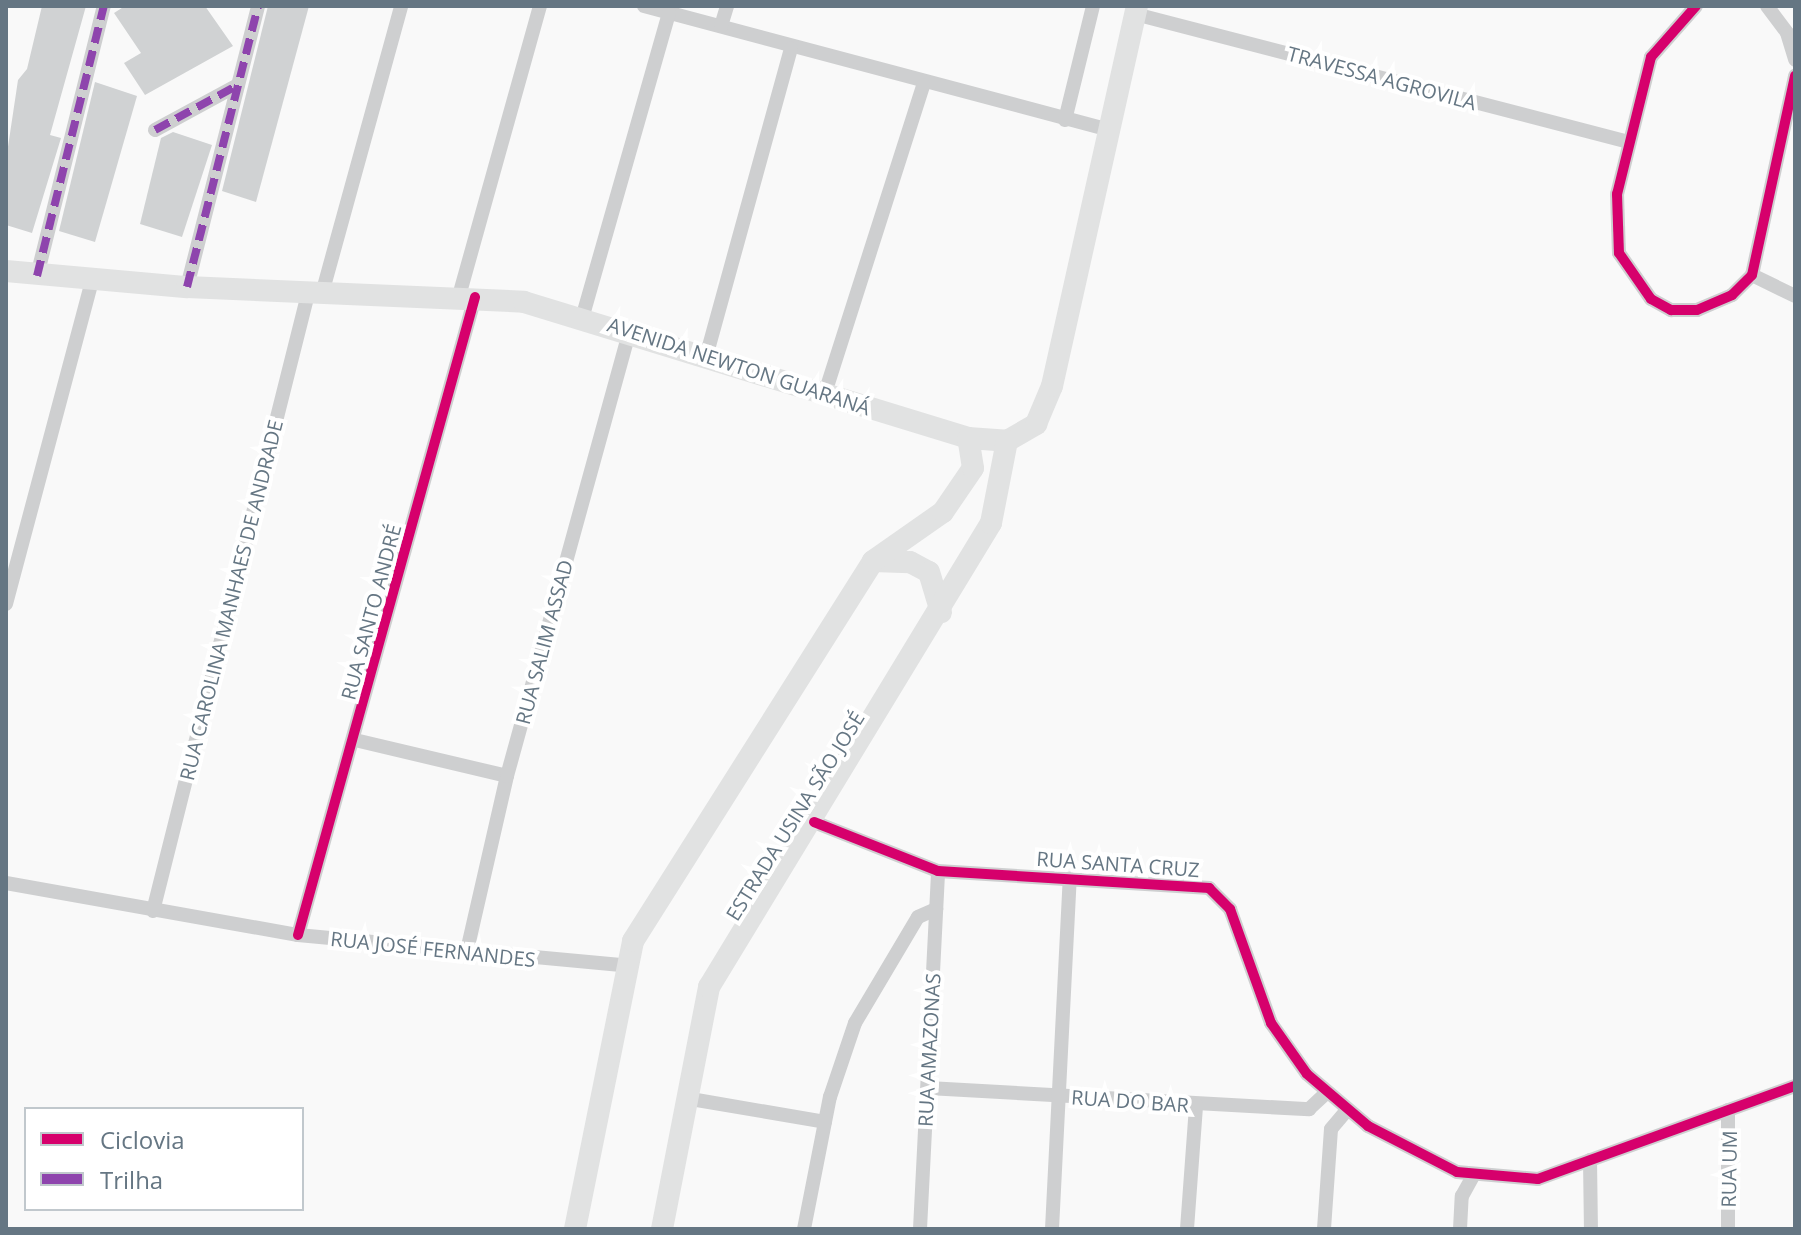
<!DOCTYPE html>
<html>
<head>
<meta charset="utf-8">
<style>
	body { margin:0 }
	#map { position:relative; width:1801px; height:1235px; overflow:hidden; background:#f9f9f9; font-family:"Open Sans",sans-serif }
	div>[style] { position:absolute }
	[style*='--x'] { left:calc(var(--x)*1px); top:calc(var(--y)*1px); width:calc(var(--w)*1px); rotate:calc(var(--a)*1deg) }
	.building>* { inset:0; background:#d0d2d3 }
	.minor>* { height:14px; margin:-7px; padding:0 7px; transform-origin:7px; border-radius:7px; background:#cecfd0 }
	.secondary>* { height:22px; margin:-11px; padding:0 11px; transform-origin:11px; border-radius:11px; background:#e1e2e2 }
	.quiet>* { height:8px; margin-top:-4px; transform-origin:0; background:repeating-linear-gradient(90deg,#8e44ad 0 16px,transparent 0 24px) }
	.cycleway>* { height:10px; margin:-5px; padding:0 5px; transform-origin:5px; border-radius:5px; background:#d6006c }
	span { translate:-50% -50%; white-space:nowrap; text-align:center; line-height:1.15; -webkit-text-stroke:8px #fff; paint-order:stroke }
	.street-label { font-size:20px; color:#657683 }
	.frame { position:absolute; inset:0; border:8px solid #657683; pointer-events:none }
	.legend { position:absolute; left:24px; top:1107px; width:280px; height:104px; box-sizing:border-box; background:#fff; border:2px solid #c1c8cd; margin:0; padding:10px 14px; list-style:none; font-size:24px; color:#657683 }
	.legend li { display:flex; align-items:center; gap:16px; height:40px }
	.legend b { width:40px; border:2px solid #c1c8cd }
</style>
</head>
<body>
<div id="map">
	<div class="building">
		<div style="clip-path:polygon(42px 6px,86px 6px,50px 135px,61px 138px,32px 233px,6px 225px,6px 160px,18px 80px,27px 69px)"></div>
		<div style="clip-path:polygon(125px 6px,205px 6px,233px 46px,145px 95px,124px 63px,141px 53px,114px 13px)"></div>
		<div style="clip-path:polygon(268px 6px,309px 6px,256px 202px,222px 191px)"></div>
		<div style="clip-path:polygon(95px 82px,137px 96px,95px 242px,59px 231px)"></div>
		<div style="clip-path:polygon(173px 132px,212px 145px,182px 237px,140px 224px,161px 138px)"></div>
	</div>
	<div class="minor">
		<div style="--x:644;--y:6;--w:477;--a:14.9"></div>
		<div style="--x:1696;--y:6;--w:68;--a:131.4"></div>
		<div style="--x:1651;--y:57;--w:141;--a:103.9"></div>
		<div style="--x:1617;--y:194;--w:59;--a:88.1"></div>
		<div style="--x:1619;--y:253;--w:56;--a:55.2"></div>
		<div style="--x:1651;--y:299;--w:23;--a:29"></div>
		<div style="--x:1671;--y:310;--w:26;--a:0"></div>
		<div style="--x:1697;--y:310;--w:38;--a:-23"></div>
		<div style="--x:1732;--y:295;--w:28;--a:-45"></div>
		<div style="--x:1752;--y:275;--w:204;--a:-77.8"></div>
		<div style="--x:1767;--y:6;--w:34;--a:53"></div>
		<div style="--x:1787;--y:33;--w:28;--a:73"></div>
		<div style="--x:1135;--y:14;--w:510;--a:14.53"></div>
		<div style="--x:721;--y:26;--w:21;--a:-73"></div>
		<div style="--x:1065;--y:120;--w:117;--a:-76.2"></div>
		<div style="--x:155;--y:130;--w:94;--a:-28.5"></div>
		<div style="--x:1752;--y:275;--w:48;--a:26"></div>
		<div style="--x:37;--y:276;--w:278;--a:-76.1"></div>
		<div style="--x:187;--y:287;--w:290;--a:-75.8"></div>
		<div style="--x:323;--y:290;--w:295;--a:-74.6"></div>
		<div style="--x:459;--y:296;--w:301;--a:-74.4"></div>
		<div style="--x:583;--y:315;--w:314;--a:-74.1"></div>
		<div style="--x:706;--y:357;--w:320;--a:-74.6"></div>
		<div style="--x:825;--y:393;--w:323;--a:-72.3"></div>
		<div style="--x:6;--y:604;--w:334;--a:-75.1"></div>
		<div style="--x:355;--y:740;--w:156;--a:13.3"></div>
		<div style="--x:814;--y:822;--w:133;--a:21.6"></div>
		<div style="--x:938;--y:871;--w:272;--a:3.6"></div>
		<div style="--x:1209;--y:888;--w:30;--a:45"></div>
		<div style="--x:1230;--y:909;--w:121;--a:70.2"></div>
		<div style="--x:1271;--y:1023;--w:62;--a:54.8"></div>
		<div style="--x:1307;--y:1074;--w:80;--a:40.4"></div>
		<div style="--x:1368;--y:1126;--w:100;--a:27.3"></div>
		<div style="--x:1457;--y:1172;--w:81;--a:4.9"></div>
		<div style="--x:1538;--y:1179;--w:273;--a:-19.9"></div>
		<div style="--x:6;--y:883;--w:297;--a:10.1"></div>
		<div style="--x:298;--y:935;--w:327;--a:5.3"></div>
		<div style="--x:153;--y:911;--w:640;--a:-75.9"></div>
		<div style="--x:298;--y:935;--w:662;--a:-74.49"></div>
		<div style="--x:466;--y:955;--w:184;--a:-77.1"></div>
		<div style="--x:507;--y:776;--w:460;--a:-74.6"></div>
		<div style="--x:928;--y:1088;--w:382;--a:3.2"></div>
		<div style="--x:1309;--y:1109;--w:23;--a:-43"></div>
		<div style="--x:685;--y:1098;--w:142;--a:9.7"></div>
		<div style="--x:1728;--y:1110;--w:119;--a:90"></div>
		<div style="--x:1590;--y:1160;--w:69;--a:89.2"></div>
		<div style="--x:804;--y:1229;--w:135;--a:-78.9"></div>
		<div style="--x:830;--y:1097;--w:78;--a:-71.3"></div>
		<div style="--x:855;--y:1023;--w:123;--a:-59.3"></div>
		<div style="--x:918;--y:917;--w:20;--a:-24"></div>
		<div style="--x:920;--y:1229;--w:358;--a:-87.1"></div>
		<div style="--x:1052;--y:1229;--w:351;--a:-87.1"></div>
		<div style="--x:1187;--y:1229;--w:124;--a:-85.8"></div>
		<div style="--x:1324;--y:1229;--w:100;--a:-86"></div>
		<div style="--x:1331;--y:1129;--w:23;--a:-50"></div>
		<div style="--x:1460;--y:1229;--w:33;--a:-87"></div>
		<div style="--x:1462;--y:1196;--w:23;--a:-61"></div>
	</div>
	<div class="secondary">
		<div style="--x:6;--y:271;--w:182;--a:5.1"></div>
		<div style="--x:187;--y:287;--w:337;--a:2.5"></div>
		<div style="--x:524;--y:302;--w:464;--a:17"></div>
		<div style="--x:968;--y:438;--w:39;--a:4"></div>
		<div style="--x:1007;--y:441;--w:34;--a:-30"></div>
		<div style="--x:1036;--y:424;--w:41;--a:-67.2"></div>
		<div style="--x:1052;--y:386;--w:389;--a:-77.4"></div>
		<div style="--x:873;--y:561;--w:37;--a:2"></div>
		<div style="--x:910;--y:562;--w:21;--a:28"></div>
		<div style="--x:929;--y:572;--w:42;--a:73.3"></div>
		<div style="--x:575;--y:1229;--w:294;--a:-78.6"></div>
		<div style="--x:633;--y:941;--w:449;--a:-57.7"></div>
		<div style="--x:873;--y:561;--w:85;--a:-35"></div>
		<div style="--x:943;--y:512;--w:53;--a:-55.7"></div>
		<div style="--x:973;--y:468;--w:30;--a:-99"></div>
		<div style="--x:662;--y:1229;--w:247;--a:-79"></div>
		<div style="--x:709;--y:987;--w:543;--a:-58.71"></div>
		<div style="--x:991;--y:523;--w:84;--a:-79"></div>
	</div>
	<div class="quiet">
		<div style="--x:155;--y:130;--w:94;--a:-28.5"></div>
		<div style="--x:37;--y:276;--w:278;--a:-76.1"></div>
		<div style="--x:187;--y:287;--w:290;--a:-75.8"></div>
	</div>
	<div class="cycleway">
		<div style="--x:1696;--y:6;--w:68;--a:131.4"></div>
		<div style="--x:1651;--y:57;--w:141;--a:103.9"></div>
		<div style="--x:1617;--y:194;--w:59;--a:88.1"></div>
		<div style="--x:1619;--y:253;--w:56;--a:55.2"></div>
		<div style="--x:1651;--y:299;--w:23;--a:29"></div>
		<div style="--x:1671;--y:310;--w:26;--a:0"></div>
		<div style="--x:1697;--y:310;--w:38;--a:-23"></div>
		<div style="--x:1732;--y:295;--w:28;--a:-45"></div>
		<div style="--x:1752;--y:275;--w:204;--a:-77.8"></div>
		<div style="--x:814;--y:822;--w:133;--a:21.6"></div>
		<div style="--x:938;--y:871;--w:272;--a:3.6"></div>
		<div style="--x:1209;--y:888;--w:30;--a:45"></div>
		<div style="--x:1230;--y:909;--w:121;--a:70.2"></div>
		<div style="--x:1271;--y:1023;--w:62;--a:54.8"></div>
		<div style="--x:1307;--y:1074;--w:80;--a:40.4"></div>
		<div style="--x:1368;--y:1126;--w:100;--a:27.3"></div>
		<div style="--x:1457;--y:1172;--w:81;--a:4.9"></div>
		<div style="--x:1538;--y:1179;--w:273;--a:-19.9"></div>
		<div style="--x:298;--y:935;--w:662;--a:-74.49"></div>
	</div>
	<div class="street-label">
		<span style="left:1382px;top:78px;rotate:15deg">TRAVESSA AGROVILA</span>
		<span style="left:739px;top:366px;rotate:18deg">AVENIDA NEWTON GUARANÁ</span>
		<span style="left:231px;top:600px;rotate:-76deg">RUA CAROLINA MANHAES DE ANDRADE</span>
		<span style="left:371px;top:612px;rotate:-75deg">RUA SANTO ANDRÉ</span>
		<span style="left:544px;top:642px;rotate:-75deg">RUA SALIM ASSAD</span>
		<span style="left:795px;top:816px;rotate:-58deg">ESTRADA USINA SÃO JOSÉ</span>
		<span style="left:1118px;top:864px;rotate:4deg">RUA SANTA CRUZ</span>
		<span style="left:433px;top:949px;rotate:6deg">RUA JOSÉ FERNANDES</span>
		<span style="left:929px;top:1050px;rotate:-87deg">RUA AMAZONAS</span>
		<span style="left:1130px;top:1101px;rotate:4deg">RUA DO BAR</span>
		<span style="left:1729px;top:1169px;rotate:-89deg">RUA UM</span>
	</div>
	<div class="frame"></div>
	<ul class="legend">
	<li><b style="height:10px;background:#d6006c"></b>Ciclovia</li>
	<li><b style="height:10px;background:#8e44ad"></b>Trilha</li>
	</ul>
</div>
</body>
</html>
